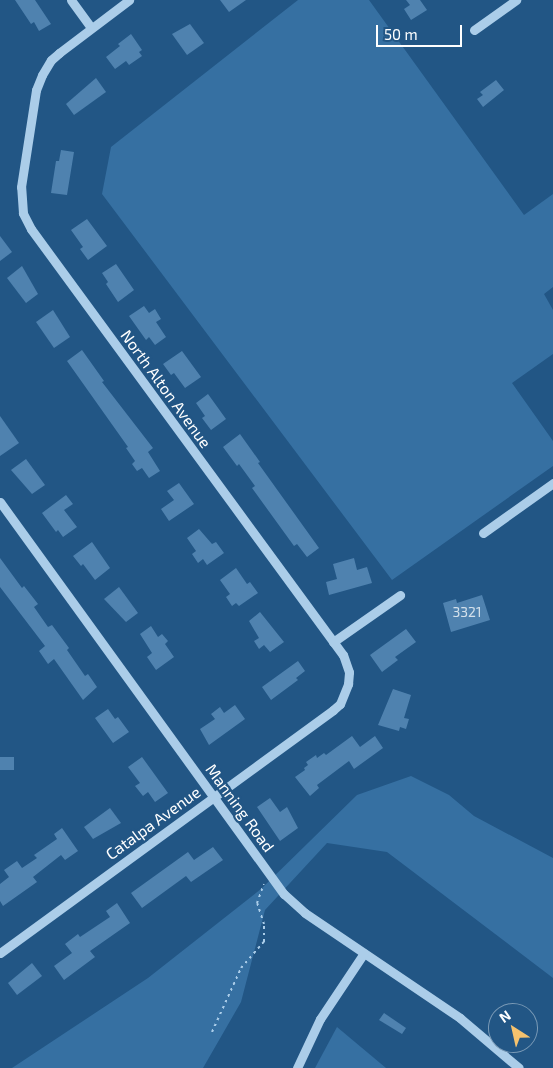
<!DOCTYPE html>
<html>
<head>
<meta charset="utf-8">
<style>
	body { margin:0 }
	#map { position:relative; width:553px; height:1068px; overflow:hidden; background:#225685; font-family:"Exo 2",sans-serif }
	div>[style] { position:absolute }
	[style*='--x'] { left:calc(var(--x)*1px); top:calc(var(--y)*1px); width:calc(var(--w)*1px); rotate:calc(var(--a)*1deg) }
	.green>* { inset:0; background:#3670a2 }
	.building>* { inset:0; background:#4f82af }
	.path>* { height:2px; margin-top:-1px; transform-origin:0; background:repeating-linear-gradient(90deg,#abcde9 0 2.5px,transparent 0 6.5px) }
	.minor>* { height:9px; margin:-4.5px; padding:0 4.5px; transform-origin:4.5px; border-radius:4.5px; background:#abcde9 }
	span { translate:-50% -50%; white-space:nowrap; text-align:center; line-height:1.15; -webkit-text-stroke:4.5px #225685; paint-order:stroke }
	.number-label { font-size:14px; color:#d3e0eb }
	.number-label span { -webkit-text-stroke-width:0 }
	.street-label { font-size:16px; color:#fff }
	.north { position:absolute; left:488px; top:1003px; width:50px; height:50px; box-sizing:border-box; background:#225685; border:1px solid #7a9ab6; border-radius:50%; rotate:325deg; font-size:14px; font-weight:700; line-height:20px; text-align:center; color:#fff }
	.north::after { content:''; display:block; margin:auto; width:18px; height:22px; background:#f5c26e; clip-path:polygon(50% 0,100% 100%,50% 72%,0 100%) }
	.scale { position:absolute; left:376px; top:25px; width:86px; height:22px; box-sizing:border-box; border:2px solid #fff; border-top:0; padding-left:6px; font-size:15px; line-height:18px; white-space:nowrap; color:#fff; -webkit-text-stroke:4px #225685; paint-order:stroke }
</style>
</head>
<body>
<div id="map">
	<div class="green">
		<div style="clip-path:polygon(298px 0,369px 0,524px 215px,553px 194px,553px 287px,544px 294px,553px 310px,553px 354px,512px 383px,553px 441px,553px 466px,392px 580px,102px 194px,111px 147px)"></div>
		<div style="clip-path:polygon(411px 776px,449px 795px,474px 816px,553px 858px,553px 978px,387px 852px,327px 843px,265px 910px,241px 1002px,203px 1068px,12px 1068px,148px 978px,261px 889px,357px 795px)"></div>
		<div style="clip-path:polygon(337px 1027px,386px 1068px,315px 1068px)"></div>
	</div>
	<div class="building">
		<div style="clip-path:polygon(15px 0,35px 0,51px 24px,39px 31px,34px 22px,31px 24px)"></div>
		<div style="clip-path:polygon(220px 0,246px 0,229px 12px)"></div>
		<div style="clip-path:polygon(406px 0,420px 0,427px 10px,411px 20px,404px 9px,410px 5px)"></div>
		<div style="clip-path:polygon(190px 24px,204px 43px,187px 55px,172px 34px)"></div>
		<div style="clip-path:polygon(131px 34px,142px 50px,139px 52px,142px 56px,129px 65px,126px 61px,115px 69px,106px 57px,120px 46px,118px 44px)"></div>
		<div style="clip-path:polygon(96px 78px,106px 92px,74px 115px,66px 104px)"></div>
		<div style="clip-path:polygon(496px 80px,504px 90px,483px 107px,477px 99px,483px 95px,480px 92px)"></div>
		<div style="clip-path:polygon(61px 150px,74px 152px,67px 195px,51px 193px,56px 161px,59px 161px)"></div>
		<div style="clip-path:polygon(87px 219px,107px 246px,88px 260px,80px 249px,83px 247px,71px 230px)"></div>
		<div style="clip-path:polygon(0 236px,12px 252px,0 261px)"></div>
		<div style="clip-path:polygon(116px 264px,134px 290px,118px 302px,106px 284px,108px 282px,102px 273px)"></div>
		<div style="clip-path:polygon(22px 266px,38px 294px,26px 303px,7px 278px)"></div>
		<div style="clip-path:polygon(144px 306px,149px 313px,155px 309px,161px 319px,156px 322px,166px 337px,155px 345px,149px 337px,146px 340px,129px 316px)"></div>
		<div style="clip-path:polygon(53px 310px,70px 337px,54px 348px,36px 322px)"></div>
		<div style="clip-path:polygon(82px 350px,104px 381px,102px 382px,153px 448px,148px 452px,160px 471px,149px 478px,142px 468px,137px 471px,132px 464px,135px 461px,126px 448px,128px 447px,67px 361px)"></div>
		<div style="clip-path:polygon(182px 351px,201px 377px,185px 388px,174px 373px,171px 375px,163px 364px)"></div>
		<div style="clip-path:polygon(208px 394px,226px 419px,211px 430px,202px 418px,205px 416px,196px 403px)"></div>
		<div style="clip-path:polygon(0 416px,19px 443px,0 456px)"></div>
		<div style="clip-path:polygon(240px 434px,260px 462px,258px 463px,319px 548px,307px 557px,297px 544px,294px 546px,252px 488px,255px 486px,239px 464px,237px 466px,223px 447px)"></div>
		<div style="clip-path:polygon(26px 459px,45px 485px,32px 494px,11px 470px)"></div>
		<div style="clip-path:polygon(179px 483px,194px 504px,169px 521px,161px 509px,174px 500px,167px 491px)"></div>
		<div style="clip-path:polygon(66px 495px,73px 504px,64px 510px,77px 527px,63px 537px,58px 530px,56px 532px,42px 513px)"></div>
		<div style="clip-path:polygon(199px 529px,212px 544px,216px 542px,224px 553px,207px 565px,203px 559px,198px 563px,192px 554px,196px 551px,187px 538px)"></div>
		<div style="clip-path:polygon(92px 542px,110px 568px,95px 580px,83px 564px,81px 566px,73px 556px)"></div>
		<div style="clip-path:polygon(0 558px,22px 588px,24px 586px,38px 604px,34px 607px,48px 627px,52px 625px,69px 648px,67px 650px,85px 676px,88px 674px,97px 687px,83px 700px,54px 659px,48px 664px,39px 651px,45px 646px,0 587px)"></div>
		<div style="clip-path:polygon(354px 558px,357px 570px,367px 567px,372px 583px,329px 595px,326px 582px,337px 579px,333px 564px)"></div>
		<div style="clip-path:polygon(236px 568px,247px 584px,250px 582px,258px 593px,239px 606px,236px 603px,232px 606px,226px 597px,230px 594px,220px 580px)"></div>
		<div style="clip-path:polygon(119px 587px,138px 613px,126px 622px,104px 599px)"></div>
		<div style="clip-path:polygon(482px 595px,490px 620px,451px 632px,443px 603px,456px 599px,457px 603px)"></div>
		<div style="clip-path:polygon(260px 612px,284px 642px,270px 652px,264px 645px,259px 649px,254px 641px,259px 638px,249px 621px)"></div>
		<div style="clip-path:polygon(151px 626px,158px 637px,162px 634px,168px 641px,165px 644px,174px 657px,156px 670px,147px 657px,152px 653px,140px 634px)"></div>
		<div style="clip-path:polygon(406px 629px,416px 642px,395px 657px,398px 660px,382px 672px,370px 655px)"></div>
		<div style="clip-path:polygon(298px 661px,305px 671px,296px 678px,298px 680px,271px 700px,262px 687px)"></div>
		<div style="clip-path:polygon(393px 689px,411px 695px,404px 718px,409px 719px,406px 729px,400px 727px,399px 731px,378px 725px)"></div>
		<div style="clip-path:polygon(235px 705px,245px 719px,209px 745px,200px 729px,215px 719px,211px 714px,220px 707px,224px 713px)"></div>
		<div style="clip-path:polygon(108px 709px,115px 719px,118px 717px,129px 732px,113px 743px,95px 718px)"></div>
		<div style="clip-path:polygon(352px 736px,360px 747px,375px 736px,383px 748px,354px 769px,349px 761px,317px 785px,319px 788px,310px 796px,295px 777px,305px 770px,304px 768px,308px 765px,306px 762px,316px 755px,317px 758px,324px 753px,326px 755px)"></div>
		<div style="clip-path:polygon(0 757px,14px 757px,14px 770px,0 770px)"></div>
		<div style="clip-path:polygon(142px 757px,168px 793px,155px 802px,148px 792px,143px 796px,135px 786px,140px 783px,128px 767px)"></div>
		<div style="clip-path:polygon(270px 798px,280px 812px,287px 807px,298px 828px,280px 841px,257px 807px)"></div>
		<div style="clip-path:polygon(110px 808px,121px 823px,93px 839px,84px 827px)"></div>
		<div style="clip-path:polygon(62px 828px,78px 851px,65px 860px,61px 855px,33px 877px,37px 882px,3px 906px,0 901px,0 884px,9px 877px,4px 870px,17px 861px,22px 868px,37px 858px,34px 855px,57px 839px,54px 834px)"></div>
		<div style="clip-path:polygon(213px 847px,223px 860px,191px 882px,186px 876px,142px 908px,131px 893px,188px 852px,194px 860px)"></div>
		<div style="clip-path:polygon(117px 903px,130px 923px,90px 951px,95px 957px,64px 980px,54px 966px,72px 953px,65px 944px,78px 934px,80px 937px,110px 917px,106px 911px)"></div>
		<div style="clip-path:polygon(32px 963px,42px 976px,17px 995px,8px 983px)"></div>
		<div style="clip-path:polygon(384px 1013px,406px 1028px,402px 1034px,379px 1020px)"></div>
	</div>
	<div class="path">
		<div style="--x:212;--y:1032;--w:70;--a:-65.6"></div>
		<div style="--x:241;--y:968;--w:35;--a:-49"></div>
		<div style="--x:264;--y:942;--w:18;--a:-90"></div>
		<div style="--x:264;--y:924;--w:22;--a:-108"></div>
		<div style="--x:257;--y:903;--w:20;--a:-70"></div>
	</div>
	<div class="minor">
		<div style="--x:71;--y:0;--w:34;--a:54"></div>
		<div style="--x:474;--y:30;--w:52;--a:-35.5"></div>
		<div style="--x:0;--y:502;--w:484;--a:54.1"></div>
		<div style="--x:284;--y:894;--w:28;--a:42"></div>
		<div style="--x:305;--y:913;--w:187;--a:34.1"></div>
		<div style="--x:460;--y:1018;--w:77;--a:40.3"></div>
		<div style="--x:483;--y:533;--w:86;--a:-35.5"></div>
		<div style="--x:333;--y:642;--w:82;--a:-35"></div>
		<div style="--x:0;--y:953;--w:412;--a:-36.1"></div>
		<div style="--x:333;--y:710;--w:9;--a:-41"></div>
		<div style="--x:340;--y:704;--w:22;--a:-68"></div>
		<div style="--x:348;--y:684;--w:12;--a:-85"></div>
		<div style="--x:349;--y:672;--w:18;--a:-109"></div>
		<div style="--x:343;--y:655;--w:528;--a:-126.22"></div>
		<div style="--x:31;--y:229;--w:18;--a:-117"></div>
		<div style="--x:23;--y:213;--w:26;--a:-94"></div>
		<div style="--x:21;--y:187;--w:98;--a:-81.2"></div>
		<div style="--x:36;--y:90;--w:16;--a:-68"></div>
		<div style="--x:42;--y:75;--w:17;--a:-59"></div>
		<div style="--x:51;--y:60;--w:11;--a:-41"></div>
		<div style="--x:59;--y:53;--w:88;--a:-37.1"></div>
		<div style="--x:297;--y:1068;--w:54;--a:-64.9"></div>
		<div style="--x:320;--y:1019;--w:79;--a:-56.3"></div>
	</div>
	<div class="number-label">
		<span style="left:467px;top:612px">3321</span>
	</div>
	<div class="street-label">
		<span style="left:166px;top:389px;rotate:54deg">North Alton Avenue</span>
		<span style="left:240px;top:808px;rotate:54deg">Manning Road</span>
		<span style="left:153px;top:823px;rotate:-36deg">Catalpa Avenue</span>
	</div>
	<div class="north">N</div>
	<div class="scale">50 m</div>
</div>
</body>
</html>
